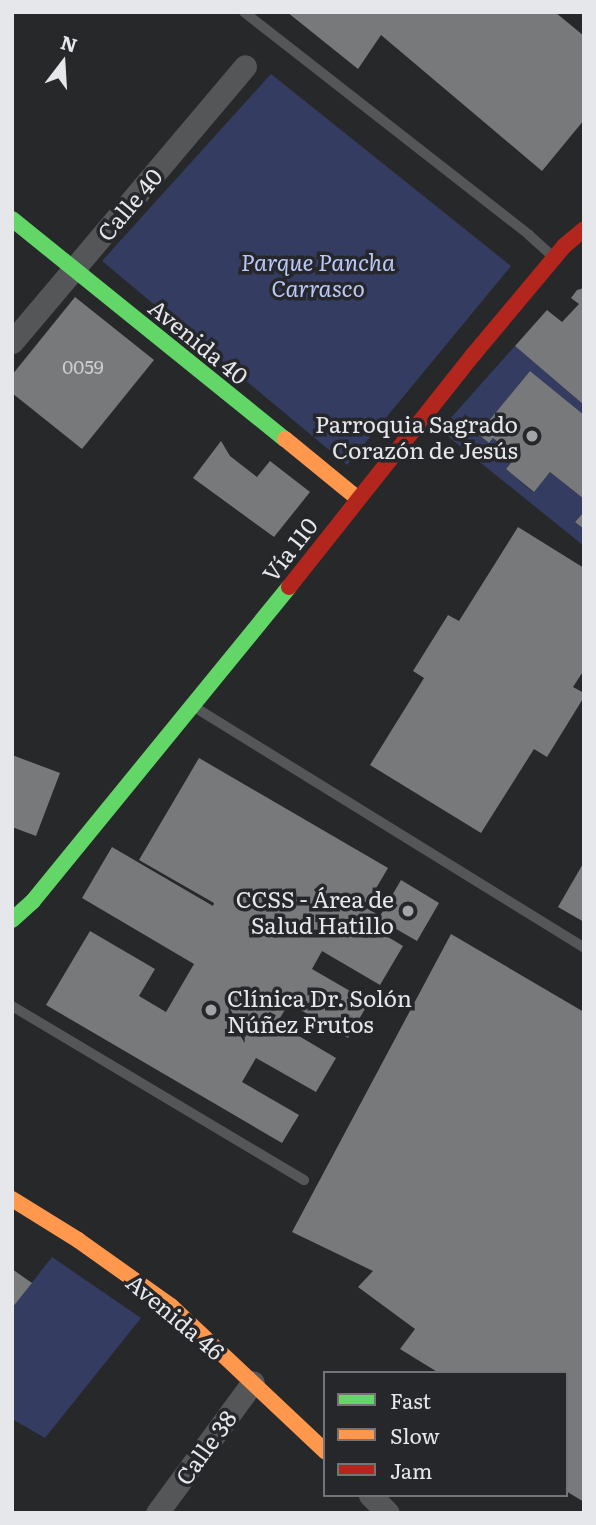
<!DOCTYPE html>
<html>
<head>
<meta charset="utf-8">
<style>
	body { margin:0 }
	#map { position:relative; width:596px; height:1525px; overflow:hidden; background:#26282a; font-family:Literata,serif }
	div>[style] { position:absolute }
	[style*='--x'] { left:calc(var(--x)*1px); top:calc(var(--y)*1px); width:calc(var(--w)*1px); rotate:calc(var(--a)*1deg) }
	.green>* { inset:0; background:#343c61 }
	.building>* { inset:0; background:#78797b }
	.lane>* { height:10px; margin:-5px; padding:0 5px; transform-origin:5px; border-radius:5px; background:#555658 }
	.street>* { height:23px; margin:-11.5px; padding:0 11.5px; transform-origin:11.5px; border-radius:11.5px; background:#555658 }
	.fast>* { height:16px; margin:-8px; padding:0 8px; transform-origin:8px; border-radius:8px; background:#63d668 }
	.slow>* { height:16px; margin:-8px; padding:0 8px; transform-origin:8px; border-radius:8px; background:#ff974d }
	.jam>* { height:16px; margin:-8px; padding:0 8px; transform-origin:8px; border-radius:8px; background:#b3261e }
	.dots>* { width:19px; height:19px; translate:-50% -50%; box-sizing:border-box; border:4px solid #25272b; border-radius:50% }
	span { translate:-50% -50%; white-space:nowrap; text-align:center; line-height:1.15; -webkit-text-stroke:7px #25272b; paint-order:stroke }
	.number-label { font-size:19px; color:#caccce }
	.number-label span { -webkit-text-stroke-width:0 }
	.street-label { font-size:23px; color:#e6e7ea }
	.park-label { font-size:23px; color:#bac8f9; font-style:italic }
	.poi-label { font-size:23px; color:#e6e7ea }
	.right { translate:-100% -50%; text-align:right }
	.left { translate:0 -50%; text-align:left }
	.frame { position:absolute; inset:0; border:14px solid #e6e7ea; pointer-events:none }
	.legend { position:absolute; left:323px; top:1371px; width:245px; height:126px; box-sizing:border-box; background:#25272b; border:2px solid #727477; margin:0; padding:9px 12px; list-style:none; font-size:21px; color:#e6e7ea }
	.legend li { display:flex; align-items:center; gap:14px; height:35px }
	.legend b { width:35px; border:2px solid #727477 }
	.north { position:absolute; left:28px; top:28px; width:70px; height:70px; -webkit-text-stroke:5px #25272b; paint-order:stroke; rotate:17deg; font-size:19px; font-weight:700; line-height:28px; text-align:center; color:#e6e7ea }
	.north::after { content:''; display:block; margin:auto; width:24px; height:32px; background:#e6e7ea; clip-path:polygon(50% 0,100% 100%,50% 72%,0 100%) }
</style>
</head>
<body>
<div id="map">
	<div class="green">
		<div style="clip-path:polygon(271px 74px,511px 266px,347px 465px,102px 261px)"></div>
		<div style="clip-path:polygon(515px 346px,584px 405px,584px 415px,530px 371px,478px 434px,489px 443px,493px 438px,516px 457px,506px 469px,533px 492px,550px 472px,584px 499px,584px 512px,575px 522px,584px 529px,584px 546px,440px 430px)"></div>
		<div style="clip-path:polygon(52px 1257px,141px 1318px,45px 1438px,12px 1419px,12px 1308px)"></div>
	</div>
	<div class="building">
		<div style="clip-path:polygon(287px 12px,555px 12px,584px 36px,584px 120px,542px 171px,381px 35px,358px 69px)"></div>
		<div style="clip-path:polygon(584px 288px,584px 405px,515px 346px,547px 310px,562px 322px,579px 304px,571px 298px,577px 290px)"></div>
		<div style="clip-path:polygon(75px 297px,154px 360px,82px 449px,12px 393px,12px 375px)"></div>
		<div style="clip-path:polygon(530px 371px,584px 415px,584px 499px,550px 472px,534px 492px,506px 469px,516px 457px,493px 438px,489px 443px,478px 434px)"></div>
		<div style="clip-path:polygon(221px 441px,230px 456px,257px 477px,270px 461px,310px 492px,274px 537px,193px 478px)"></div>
		<div style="clip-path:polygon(584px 512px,584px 529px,575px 522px)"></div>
		<div style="clip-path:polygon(518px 527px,584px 568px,584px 670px,573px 687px,584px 693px,584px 697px,547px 757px,534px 749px,481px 833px,370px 765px,424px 678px,413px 671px,448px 615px,459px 621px)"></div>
		<div style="clip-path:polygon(12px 755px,60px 773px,36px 836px,12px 827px)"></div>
		<div style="clip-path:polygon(199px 758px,388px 868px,365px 907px,380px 916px,401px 880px,439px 903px,417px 941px,384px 922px,378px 931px,403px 946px,380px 985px,322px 951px,312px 969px,369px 1002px,348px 1038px,289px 1003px,277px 1023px,336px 1058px,316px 1092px,256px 1058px,242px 1082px,299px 1115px,282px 1143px,46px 1005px,90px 931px,155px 969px,139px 996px,166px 1012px,194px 964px,82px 898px,112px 847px,213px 906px,214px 903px,139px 860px)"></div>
		<div style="clip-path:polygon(584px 862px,584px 922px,558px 907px)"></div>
		<div style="clip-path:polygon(451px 934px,584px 1012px,584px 1502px,566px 1491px,566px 1373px,439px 1373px,400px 1349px,415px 1329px,358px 1287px,373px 1271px,292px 1232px)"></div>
		<div style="clip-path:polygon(12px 1269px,32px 1283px,12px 1308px)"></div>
	</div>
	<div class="lane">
		<div style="--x:244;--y:12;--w:362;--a:38"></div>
		<div style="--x:529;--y:235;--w:31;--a:42"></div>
		<div style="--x:196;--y:708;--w:456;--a:31.7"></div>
		<div style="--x:12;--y:1006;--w:340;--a:30.8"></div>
	</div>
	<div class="street">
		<div style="--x:12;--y:342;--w:361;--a:-49.8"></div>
		<div style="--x:370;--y:1495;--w:25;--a:45"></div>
		<div style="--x:157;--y:1513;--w:162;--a:-53.8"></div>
	</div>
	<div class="fast">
		<div style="--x:12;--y:219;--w:351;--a:38.9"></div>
		<div style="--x:12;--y:920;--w:28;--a:-42"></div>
		<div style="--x:33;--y:901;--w:405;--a:-50.8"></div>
	</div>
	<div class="slow">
		<div style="--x:285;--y:439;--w:93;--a:39.3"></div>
		<div style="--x:12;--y:1199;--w:78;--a:31.8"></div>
		<div style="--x:78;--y:1240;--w:114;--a:35.4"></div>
		<div style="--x:171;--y:1306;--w:212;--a:43.3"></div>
	</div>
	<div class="jam">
		<div style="--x:289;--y:587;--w:296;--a:-51.6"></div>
		<div style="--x:473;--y:355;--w:142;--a:-50.1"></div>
		<div style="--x:564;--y:246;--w:26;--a:-40"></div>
	</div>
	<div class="dots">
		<div style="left:532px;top:436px;background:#a3a4a7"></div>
		<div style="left:408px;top:911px;background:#a3a4a7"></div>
		<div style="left:211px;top:1010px;background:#a3a4a7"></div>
	</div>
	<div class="number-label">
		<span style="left:83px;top:367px">0059</span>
	</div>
	<div class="street-label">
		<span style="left:129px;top:204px;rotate:-50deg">Calle 40</span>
		<span style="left:199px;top:341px;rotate:39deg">Avenida 40</span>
		<span style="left:289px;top:549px;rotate:-52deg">Vía 110</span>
		<span style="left:176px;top:1316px;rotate:40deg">Avenida 46</span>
		<span style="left:205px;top:1447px;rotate:-54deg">Calle 38</span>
	</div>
	<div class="park-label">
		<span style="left:318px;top:274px">Parque Pancha<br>Carrasco</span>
	</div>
	<div class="poi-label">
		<span class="right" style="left:518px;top:436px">Parroquia Sagrado<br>Corazón de Jesús</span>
		<span class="right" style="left:394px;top:911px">CCSS - Área de<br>Salud Hatillo</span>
		<span class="left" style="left:227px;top:1010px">Clínica Dr. Solón<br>Núñez Frutos</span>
	</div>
	<div class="frame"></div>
	<ul class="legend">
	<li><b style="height:9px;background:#63d668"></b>Fast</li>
	<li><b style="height:9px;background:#ff974d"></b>Slow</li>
	<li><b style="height:9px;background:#b3261e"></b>Jam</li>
	</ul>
	<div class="north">N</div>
</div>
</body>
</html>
